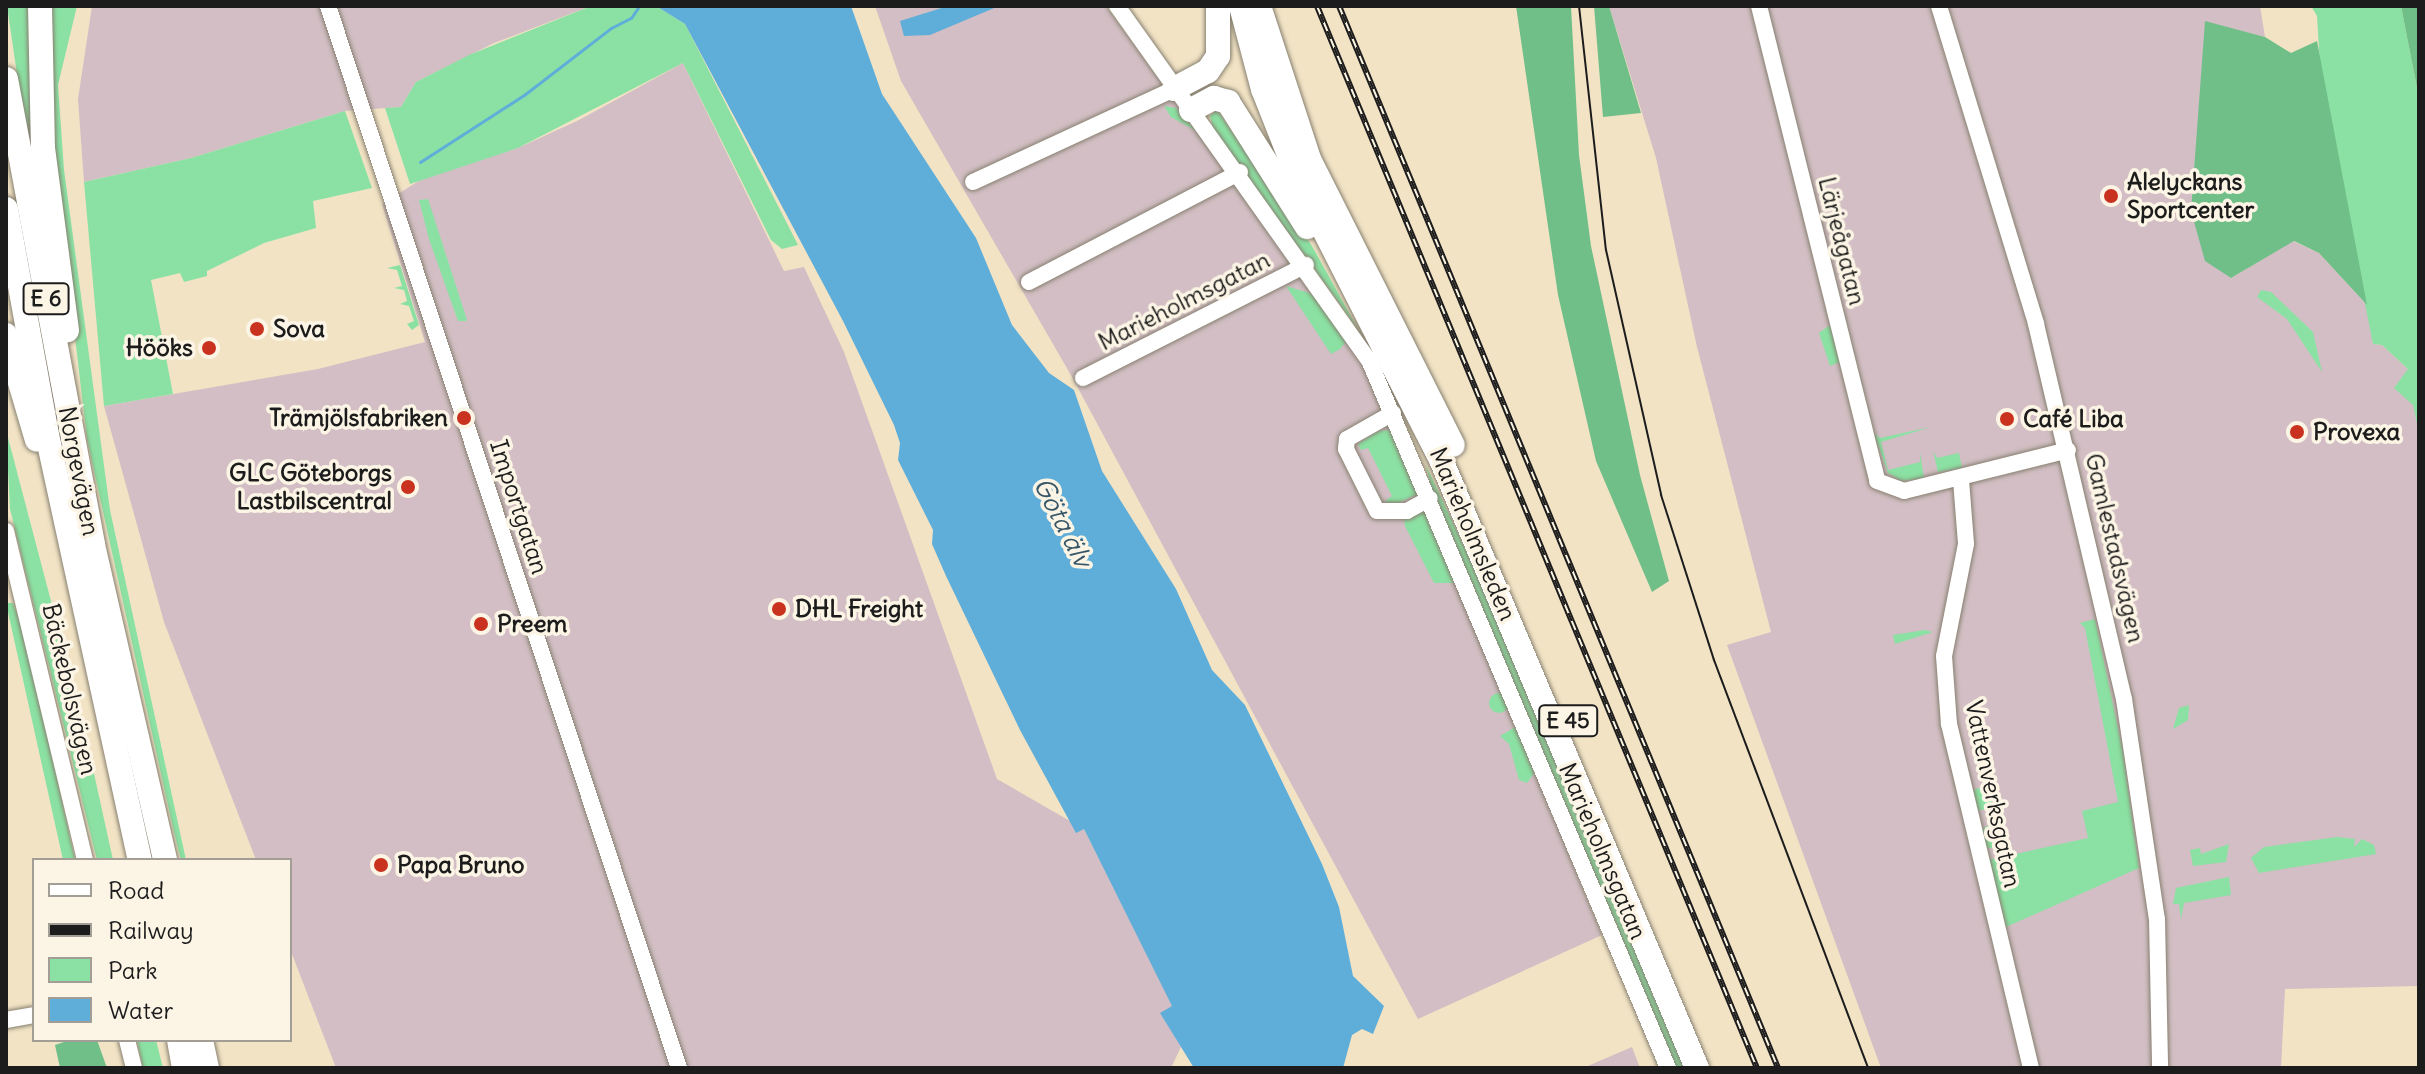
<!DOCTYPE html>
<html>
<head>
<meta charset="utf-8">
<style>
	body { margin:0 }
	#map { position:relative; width:2425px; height:1074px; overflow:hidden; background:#f2e3c5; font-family:Delius,sans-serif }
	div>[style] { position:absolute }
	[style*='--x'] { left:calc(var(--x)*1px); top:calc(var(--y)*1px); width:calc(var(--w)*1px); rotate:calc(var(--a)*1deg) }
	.industrial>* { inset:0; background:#d2bec4 }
	.green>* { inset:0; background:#8be1a3 }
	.round { border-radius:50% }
	.forest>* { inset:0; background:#70bf89 }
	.water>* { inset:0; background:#5eaed9 }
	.stream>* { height:3px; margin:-1.5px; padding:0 1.5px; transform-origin:1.5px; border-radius:1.5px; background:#5eaed9 }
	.roads { filter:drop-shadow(0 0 2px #878070) drop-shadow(0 0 2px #878070) }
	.minor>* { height:16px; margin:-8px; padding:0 8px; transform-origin:8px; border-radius:8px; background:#fff }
	.highway>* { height:24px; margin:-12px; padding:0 12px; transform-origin:12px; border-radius:12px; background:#fff }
	.tram>* { height:2px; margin:-1px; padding:0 1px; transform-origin:1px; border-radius:1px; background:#1c1c1c }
	.rail>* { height:6px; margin-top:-3px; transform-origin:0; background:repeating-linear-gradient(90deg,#fcf5e5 0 9px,#1c1c1c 0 18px); box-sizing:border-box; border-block:2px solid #1c1c1c }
	.dots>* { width:22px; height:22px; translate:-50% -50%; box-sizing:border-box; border:4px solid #fcf5e5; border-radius:50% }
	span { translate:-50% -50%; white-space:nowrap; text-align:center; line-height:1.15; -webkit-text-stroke:7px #fcf5e5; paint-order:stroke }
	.shield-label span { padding:2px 6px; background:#fcf5e5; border:2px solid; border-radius:6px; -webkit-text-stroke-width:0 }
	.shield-label { font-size:22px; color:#1c1c1c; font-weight:700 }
	.poi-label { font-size:24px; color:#1c1c1c; font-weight:700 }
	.left { translate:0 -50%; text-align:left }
	.right { translate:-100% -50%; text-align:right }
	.street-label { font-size:24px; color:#1c1c1c }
	.water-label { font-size:26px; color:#365668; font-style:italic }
	.frame { position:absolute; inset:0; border:8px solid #1c1c1c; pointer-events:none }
	.legend { position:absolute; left:32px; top:858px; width:260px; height:184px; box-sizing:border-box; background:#fcf5e5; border:2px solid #a29e95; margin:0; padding:10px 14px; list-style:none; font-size:24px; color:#1c1c1c }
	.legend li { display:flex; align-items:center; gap:16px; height:40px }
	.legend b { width:40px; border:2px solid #a29e95 }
</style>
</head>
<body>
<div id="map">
	<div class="industrial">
		<div style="clip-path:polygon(92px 6px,591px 6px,494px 43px,416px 82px,401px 107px,345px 111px,191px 158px,84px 182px,78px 99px)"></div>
		<div style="clip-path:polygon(875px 6px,1106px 6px,1369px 370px,1602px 935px,1418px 1019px,1072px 377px,901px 81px)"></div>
		<div style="clip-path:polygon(1609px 6px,2260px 6px,2265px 37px,2205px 22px,2231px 278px,2293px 241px,2319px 253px,2367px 305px,2373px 344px,2382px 345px,2408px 369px,2419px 433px,2419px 986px,2285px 989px,2281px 1068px,1881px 1068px,1727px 645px,1771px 632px,1697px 347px,1656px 158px)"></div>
		<div style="clip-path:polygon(683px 63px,784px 271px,804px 267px,844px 352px,997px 779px,1084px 829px,1173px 1006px,1161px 1013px,1181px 1047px,1171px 1068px,336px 1068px,290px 949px,290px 860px,256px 860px,164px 622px,104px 406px,318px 369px,425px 342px,382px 204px,425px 177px,518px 148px,579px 120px)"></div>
		<div style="clip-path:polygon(1632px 1047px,1640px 1068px,1583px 1068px)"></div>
	</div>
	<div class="green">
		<div style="clip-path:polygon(7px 6px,34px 6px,47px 232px,23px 115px)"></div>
		<div style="clip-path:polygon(51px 6px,77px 6px,58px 85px,64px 170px,110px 510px,186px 860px,181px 860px,173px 828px,87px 439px,46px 90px)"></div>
		<div style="clip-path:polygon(591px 6px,656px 6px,685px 24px,798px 245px,782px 249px,771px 240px,683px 63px,518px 148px,410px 184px,385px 108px,401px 107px,416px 82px,469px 55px)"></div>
		<div style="clip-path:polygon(2311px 6px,2401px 6px,2419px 98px,2419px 433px,2413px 405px,2394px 388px,2408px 369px,2382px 345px,2373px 344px,2321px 82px,2317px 16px)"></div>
		<div style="clip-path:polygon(1164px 106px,1176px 108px,1198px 132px,1171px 117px)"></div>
		<div style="clip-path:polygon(1217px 110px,1312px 246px,1403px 410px,1357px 328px,1213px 128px,1210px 116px)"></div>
		<div style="clip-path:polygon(345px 111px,372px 188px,313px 201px,316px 228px,264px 243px,207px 271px,207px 276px,184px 282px,180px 273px,151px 280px,173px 394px,104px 406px,84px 182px,191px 158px)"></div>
		<div style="clip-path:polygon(428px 199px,467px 320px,466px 321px,458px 321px,429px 239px,419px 200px)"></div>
		<div style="clip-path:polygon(400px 265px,419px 325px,412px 330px,407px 324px,414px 321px,409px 306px,400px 304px,407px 301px,404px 290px,394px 288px,402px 286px,397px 270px,387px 268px)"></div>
		<div style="clip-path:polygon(1286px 286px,1316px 295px,1348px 339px,1340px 349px,1331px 354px)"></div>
		<div style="clip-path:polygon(2261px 290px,2271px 292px,2313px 332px,2322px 372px,2287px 319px,2257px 297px)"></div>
		<div style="clip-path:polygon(1830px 325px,1840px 362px,1830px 366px,1819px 333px)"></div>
		<div style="clip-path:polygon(1931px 427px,1881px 442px,1888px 470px,1920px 462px,1920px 453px,1924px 478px,1902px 481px,1888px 473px,1874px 433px,1880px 438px)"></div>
		<div style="clip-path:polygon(6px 430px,82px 719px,113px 860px,97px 860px,10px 509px)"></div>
		<div style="clip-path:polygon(1391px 430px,1418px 494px,1393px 505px,1385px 501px,1392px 496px,1368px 448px,1361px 450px,1358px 444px,1378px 431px)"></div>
		<div style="clip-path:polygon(1933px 451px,1937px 458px,1959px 453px,1962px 468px,1938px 472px)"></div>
		<div style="clip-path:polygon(1426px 465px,1496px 615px,1688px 1068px,1675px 1068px,1432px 491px)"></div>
		<div style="clip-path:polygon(1424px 511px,1457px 583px,1434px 583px,1405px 526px,1404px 519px)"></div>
		<div style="clip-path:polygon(6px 603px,13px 603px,24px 632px,75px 860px,63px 860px)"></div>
		<div style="clip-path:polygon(2095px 619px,2123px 752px,2139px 868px,2006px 927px,1988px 860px,2088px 838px,2082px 811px,2118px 802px,2085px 628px,2080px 623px)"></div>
		<div style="clip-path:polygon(1925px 630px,1933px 632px,1895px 644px,1893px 635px)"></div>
		<div class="round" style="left:1489px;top:693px;width:20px;height:20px"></div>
		<div style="clip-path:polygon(2189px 705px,2188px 720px,2173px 729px,2179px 708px)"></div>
		<div style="clip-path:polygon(1517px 726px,1535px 772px,1527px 783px,1519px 780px,1509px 744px,1500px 736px)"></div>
		<div class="round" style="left:1970px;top:788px;width:22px;height:22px"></div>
		<div class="round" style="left:1979px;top:826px;width:22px;height:22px"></div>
		<div style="clip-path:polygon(2337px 837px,2355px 839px,2354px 847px,2362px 839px,2374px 845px,2376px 854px,2259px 873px,2251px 858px,2264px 847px)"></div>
		<div style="clip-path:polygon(2229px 844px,2226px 862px,2193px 866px,2190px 850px,2200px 848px,2201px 854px)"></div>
		<div style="clip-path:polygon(2229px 877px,2231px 895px,2184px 903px,2181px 919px,2179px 904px,2173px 904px,2176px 888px)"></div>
		<div style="clip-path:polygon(137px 1040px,156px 1040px,163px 1068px,143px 1068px)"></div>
	</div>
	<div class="forest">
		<div style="clip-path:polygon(1516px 6px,1571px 6px,1579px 155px,1591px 246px,1640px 475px,1669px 581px,1652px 592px,1596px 461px,1558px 295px)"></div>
		<div style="clip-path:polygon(1594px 6px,1609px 6px,1641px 113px,1603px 117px)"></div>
		<div style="clip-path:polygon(2401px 6px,2419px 6px,2419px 98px)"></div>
		<div style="clip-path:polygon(2205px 21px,2265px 37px,2291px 53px,2317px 41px,2367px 305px,2319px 253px,2294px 241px,2231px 278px,2205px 261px,2191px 211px)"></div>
		<div style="clip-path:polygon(70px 1040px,97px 1040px,107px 1068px,60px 1068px,55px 1045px)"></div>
	</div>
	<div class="water">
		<div style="clip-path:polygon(656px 6px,851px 6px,882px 94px,976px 238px,1012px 325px,1049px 373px,1074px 390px,1102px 471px,1176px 589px,1212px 670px,1245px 705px,1322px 864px,1339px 907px,1353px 976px,1384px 1006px,1373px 1034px,1362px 1029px,1352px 1035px,1343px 1068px,1194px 1068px,1160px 1013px,1172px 1006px,1084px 829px,1076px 833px,1020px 730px,946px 576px,932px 544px,933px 530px,898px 460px,900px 443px,894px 425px,843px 321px,685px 24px)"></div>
		<div style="clip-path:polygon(948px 6px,999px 6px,930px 35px,904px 36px,900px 21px)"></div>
	</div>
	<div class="stream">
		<div style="--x:420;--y:162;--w:124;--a:-32.8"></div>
		<div style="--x:524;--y:95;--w:110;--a:-37.6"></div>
		<div style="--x:611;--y:28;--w:22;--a:-27"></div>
		<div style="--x:631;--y:18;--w:14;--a:-56"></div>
	</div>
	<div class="roads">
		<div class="minor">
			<div style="--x:328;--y:6;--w:1119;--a:71.71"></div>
			<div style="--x:1117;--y:6;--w:435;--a:54.6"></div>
			<div style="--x:1369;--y:360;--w:769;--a:67.1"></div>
			<div style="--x:1759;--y:6;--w:489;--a:76"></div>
			<div style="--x:1877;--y:481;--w:29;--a:20"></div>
			<div style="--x:1904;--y:491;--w:169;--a:-14"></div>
			<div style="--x:1939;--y:6;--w:332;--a:73"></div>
			<div style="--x:2036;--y:324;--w:385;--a:76.8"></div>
			<div style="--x:2124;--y:699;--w:222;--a:81.5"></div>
			<div style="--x:2157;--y:919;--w:149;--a:88.8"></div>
			<div style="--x:973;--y:182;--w:221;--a:-24.8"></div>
			<div style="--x:1029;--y:282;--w:238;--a:-27.5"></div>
			<div style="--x:1083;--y:378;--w:250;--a:-26.9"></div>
			<div style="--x:1393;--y:413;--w:53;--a:150.5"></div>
			<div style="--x:1347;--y:439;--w:10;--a:96"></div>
			<div style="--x:1346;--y:449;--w:69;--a:63.4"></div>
			<div style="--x:1377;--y:511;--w:30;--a:0"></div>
			<div style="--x:1407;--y:511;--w:26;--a:-29"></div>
			<div style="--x:1961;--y:480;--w:64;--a:85.5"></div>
			<div style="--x:1966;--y:544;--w:114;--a:101.1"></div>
			<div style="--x:1944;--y:656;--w:68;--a:85.8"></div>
			<div style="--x:1949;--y:724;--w:354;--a:76.6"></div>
			<div style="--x:6;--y:531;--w:338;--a:76.5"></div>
			<div style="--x:6;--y:1020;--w:28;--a:-10"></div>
			<div style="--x:127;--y:1040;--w:29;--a:76"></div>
		</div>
		<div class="highway">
			<div style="--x:40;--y:6;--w:142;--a:88.8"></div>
			<div style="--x:43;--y:148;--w:184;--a:82.5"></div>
			<div style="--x:1241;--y:6;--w:86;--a:75.2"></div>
			<div style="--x:1263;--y:89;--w:101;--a:68.5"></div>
			<div style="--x:1300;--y:183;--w:313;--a:63"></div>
			<div style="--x:1442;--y:462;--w:657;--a:67.18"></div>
			<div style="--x:1259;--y:6;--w:161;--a:71.9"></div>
			<div style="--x:1309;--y:159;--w:320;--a:63.3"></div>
			<div style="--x:6;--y:79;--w:474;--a:79.4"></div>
			<div style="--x:93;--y:545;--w:323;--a:77.1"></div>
			<div style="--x:1174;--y:89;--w:38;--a:-28"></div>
			<div style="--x:1208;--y:71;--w:18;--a:-56"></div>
			<div style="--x:1218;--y:56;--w:50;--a:-90"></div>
			<div style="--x:1191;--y:110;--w:26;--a:-28"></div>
			<div style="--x:1214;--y:98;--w:15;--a:16"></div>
			<div style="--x:1228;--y:102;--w:148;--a:57.7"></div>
			<div style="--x:6;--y:209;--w:225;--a:79.7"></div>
			<div style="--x:46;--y:430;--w:440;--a:77.7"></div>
			<div style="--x:6;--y:335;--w:109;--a:73.6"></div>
			<div style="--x:179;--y:1040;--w:28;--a:80"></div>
			<div style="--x:201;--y:1040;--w:29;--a:78"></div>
		</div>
	</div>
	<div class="tram">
		<div style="--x:1579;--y:6;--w:245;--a:83.7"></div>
		<div style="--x:1606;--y:250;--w:251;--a:77.3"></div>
		<div style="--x:1661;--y:495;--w:173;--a:72.2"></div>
		<div style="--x:1714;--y:660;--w:436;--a:69.3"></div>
	</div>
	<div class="rail">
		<div style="--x:1317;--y:6;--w:1150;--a:67.5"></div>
		<div style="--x:1339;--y:6;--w:1149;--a:67.54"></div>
	</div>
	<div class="dots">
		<div style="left:2111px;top:196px;background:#c8321e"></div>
		<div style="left:257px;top:329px;background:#c8321e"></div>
		<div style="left:209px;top:348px;background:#c8321e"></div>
		<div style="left:464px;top:418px;background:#c8321e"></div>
		<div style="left:2007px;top:419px;background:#c8321e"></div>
		<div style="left:2297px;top:432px;background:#c8321e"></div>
		<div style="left:408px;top:487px;background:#c8321e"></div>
		<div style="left:779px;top:609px;background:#c8321e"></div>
		<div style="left:481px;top:624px;background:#c8321e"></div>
		<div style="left:381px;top:865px;background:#c8321e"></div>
	</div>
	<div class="shield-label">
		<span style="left:46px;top:299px">E 6</span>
		<span style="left:1568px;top:721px">E 45</span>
	</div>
	<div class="poi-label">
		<span class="left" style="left:2127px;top:196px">Alelyckans<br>Sportcenter</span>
		<span class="left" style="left:273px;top:329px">Sova</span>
		<span class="right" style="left:193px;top:348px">Hööks</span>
		<span class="right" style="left:448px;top:418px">Trämjölsfabriken</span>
		<span class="left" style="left:2023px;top:419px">Café Liba</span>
		<span class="left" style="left:2313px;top:432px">Provexa</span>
		<span class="right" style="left:392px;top:487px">GLC Göteborgs<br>Lastbilscentral</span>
		<span class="left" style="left:795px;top:609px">DHL Freight</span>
		<span class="left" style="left:497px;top:624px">Preem</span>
		<span class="left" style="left:397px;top:865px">Papa Bruno</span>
	</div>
	<div class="street-label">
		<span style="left:1842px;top:241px;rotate:76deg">Lärjeågatan</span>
		<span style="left:1184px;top:301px;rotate:-27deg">Marieholmsgatan</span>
		<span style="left:79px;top:471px;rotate:79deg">Norgevägen</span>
		<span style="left:519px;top:507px;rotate:72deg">Importgatan</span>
		<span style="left:1473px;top:534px;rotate:67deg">Marieholmsleden</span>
		<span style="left:2115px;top:548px;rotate:77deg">Gamlestadsvägen</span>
		<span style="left:70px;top:689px;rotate:77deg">Bäckebolsvägen</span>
		<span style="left:1993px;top:794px;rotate:78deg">Vattenverksgatan</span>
		<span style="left:1603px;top:851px;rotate:67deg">Marieholmsgatan</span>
	</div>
	<div class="water-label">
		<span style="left:1063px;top:522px;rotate:63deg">Göta älv</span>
	</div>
	<div class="frame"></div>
	<ul class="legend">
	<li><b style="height:10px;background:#fff"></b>Road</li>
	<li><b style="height:10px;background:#1c1c1c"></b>Railway</li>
	<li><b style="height:22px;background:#8be1a3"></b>Park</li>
	<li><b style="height:22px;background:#5eaed9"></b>Water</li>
	</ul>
</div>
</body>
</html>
